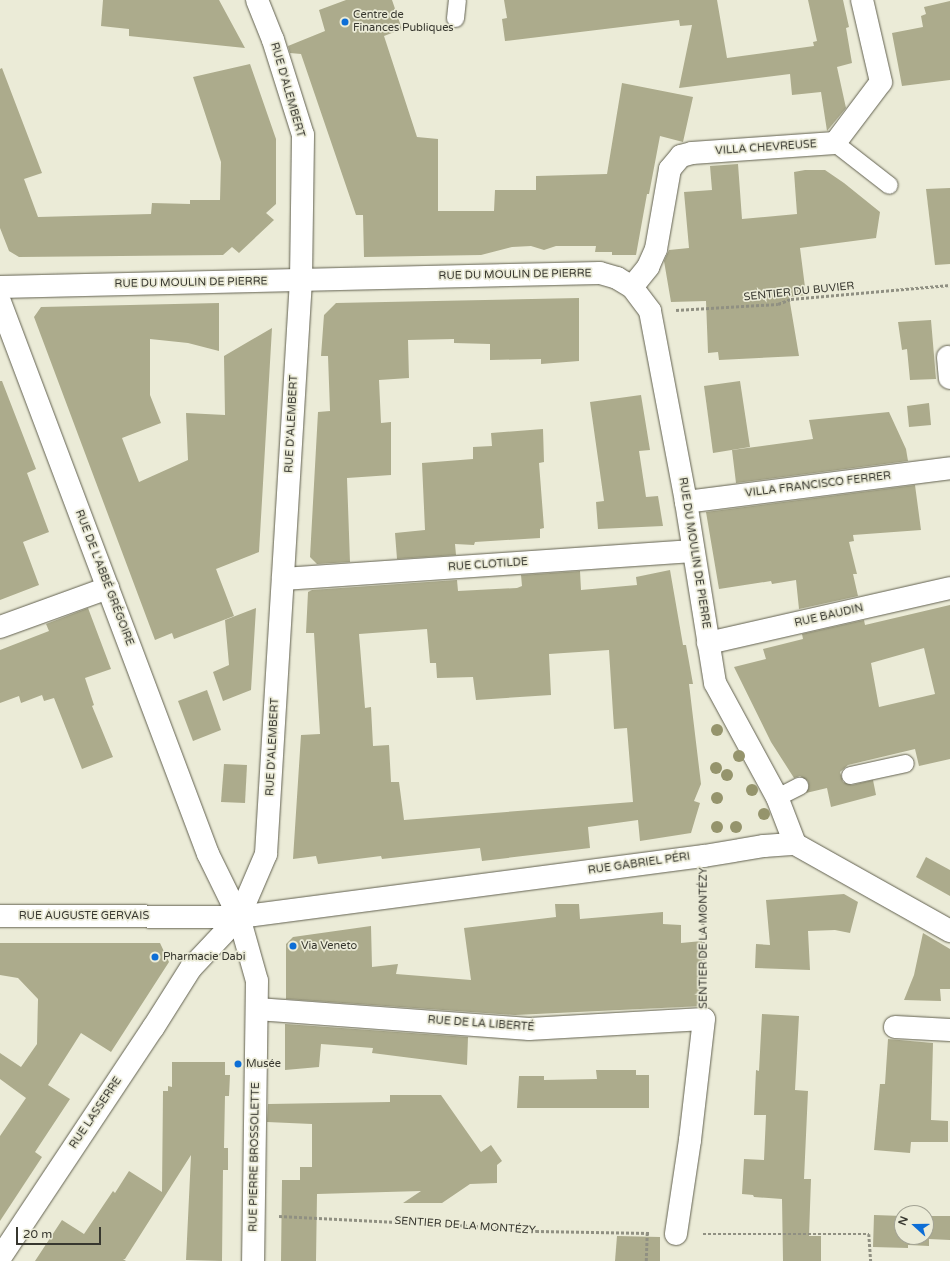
<!DOCTYPE html>
<html>
<head>
<meta charset="utf-8">
<style>
	body { margin:0 }
	#map { position:relative; width:950px; height:1261px; overflow:hidden; background:#ebebd7; font-family:"Varela Round",sans-serif }
	div>[style] { position:absolute }
	[style*='--x'] { left:calc(var(--x)*1px); top:calc(var(--y)*1px); width:calc(var(--w)*1px); rotate:calc(var(--a)*1deg) }
	.building>* { inset:0; background:#acab8c }
	.path>* { height:2.5px; margin-top:-1.25px; transform-origin:0; background:repeating-linear-gradient(90deg,#909082 0 3px,transparent 0 5px) }
	.roads { filter:drop-shadow(0 0 1px #626150) drop-shadow(0 0 1px #626150) }
	.lane>* { height:17px; margin:-8.5px; padding:0 8.5px; transform-origin:8.5px; border-radius:8.5px; background:#fff }
	.street>* { height:22px; margin:-11px; padding:0 11px; transform-origin:11px; border-radius:11px; background:#fff }
	.secondary>* { height:22px; margin:-11px; padding:0 11px; transform-origin:11px; border-radius:11px; background:#fff }
	.trees>* { width:12px; height:12px; margin:-6px; border-radius:50%; background:#95946c }
	.dots>* { width:11px; height:11px; translate:-50% -50%; box-sizing:border-box; border:2px solid #ebebd7; border-radius:50% }
	span { translate:-50% -50%; white-space:nowrap; text-align:center; line-height:1.15; -webkit-text-stroke:3.5px #ebebd7; paint-order:stroke }
	.poi-label { font-size:11px; color:#37372f }
	.left { translate:0 -50%; text-align:left }
	.street-label { font-size:11px; color:#37372f }
	.north { position:absolute; left:894px; top:1205px; width:40px; height:40px; box-sizing:border-box; background:#ebebd7; border:1px solid #a3a394; border-radius:50%; rotate:291deg; font-size:11px; font-weight:700; line-height:16px; text-align:center; color:#37372f }
	.north::after { content:''; display:block; margin:auto; width:14px; height:18px; background:#0d6ed6; clip-path:polygon(50% 0,100% 100%,50% 72%,0 100%) }
	.scale { position:absolute; left:16px; top:1227px; width:85px; height:18px; box-sizing:border-box; border:2px solid #37372f; border-top:0; padding-left:5px; font-size:12px; line-height:14px; white-space:nowrap; color:#37372f; -webkit-text-stroke:3px #ebebd7; paint-order:stroke }
</style>
</head>
<body>
<div id="map">
	<div class="building">
		<div style="clip-path:polygon(103px 0,219px 0,245px 48px,129px 36px,129px 29px,101px 26px)"></div>
		<div style="clip-path:polygon(346px 0,392px 0,402px 29px,384px 36px,417px 137px,438px 139px,438px 211px,494px 211px,495px 190px,536px 190px,536px 176px,607px 174px,622px 83px,693px 97px,683px 142px,660px 136px,649px 194px,647px 194px,636px 255px,612px 255px,612px 252px,595px 252px,596px 246px,556px 246px,544px 250px,531px 246px,512px 247px,481px 255px,364px 257px,363px 215px,356px 215px,301px 54px,290px 53px,288px 46px,325px 31px,319px 10px)"></div>
		<div style="clip-path:polygon(504px 0,717px 0,727px 58px,814px 46px,813px 42px,817px 41px,808px 0,843px 0,849px 27px,846px 28px,852px 63px,837px 67px,846px 108px,827px 131px,821px 92px,792px 95px,790px 74px,679px 88px,692px 25px,680px 26px,679px 20px,505px 41px,502px 19px,507px 18px)"></div>
		<div style="clip-path:polygon(950px 1px,950px 80px,902px 86px,892px 33px,923px 27px,921px 16px,926px 14px,924px 7px)"></div>
		<div style="clip-path:polygon(250px 64px,276px 139px,276px 204px,266px 213px,274px 220px,239px 253px,232px 247px,223px 255px,19px 257px,9px 251px,0 228px,0 69px,2px 68px,42px 173px,24px 179px,38px 217px,151px 214px,152px 203px,190px 204px,190px 200px,220px 200px,221px 162px,193px 77px)"></div>
		<div style="clip-path:polygon(738px 164px,742px 219px,797px 214px,794px 172px,805px 170px,825px 170px,844px 183px,880px 212px,876px 238px,800px 248px,806px 295px,789px 297px,799px 356px,719px 360px,718px 352px,708px 353px,706px 301px,671px 302px,664px 261px,669px 250px,689px 248px,684px 192px,712px 190px,710px 166px)"></div>
		<div style="clip-path:polygon(950px 188px,950px 264px,935px 265px,926px 189px)"></div>
		<div style="clip-path:polygon(579px 298px,579px 361px,541px 364px,541px 359px,490px 360px,490px 344px,454px 343px,454px 339px,408px 340px,409px 378px,379px 380px,381px 423px,391px 422px,391px 475px,347px 478px,350px 562px,317px 564px,310px 557px,318px 412px,330px 411px,328px 356px,321px 356px,324px 315px,336px 303px)"></div>
		<div style="clip-path:polygon(219px 303px,219px 351px,188px 343px,150px 339px,150px 395px,161px 423px,122px 438px,139px 482px,188px 460px,186px 413px,225px 415px,224px 356px,272px 328px,259px 552px,216px 569px,234px 616px,174px 639px,172px 633px,155px 640px,34px 317px,41px 307px)"></div>
		<div style="clip-path:polygon(931px 320px,936px 379px,910px 380px,907px 349px,902px 350px,898px 322px)"></div>
		<div style="clip-path:polygon(0 381px,2px 381px,36px 469px,27px 473px,49px 532px,23px 542px,39px 585px,0 600px)"></div>
		<div style="clip-path:polygon(740px 381px,750px 447px,713px 453px,704px 386px)"></div>
		<div style="clip-path:polygon(641px 395px,650px 450px,639px 451px,646px 497px,658px 496px,663px 526px,598px 529px,596px 502px,604px 501px,590px 402px)"></div>
		<div style="clip-path:polygon(929px 403px,931px 425px,909px 427px,907px 406px)"></div>
		<div style="clip-path:polygon(889px 412px,906px 449px,908px 461px,736px 483px,732px 450px,813px 439px,809px 420px)"></div>
		<div style="clip-path:polygon(543px 429px,544px 462px,539px 463px,544px 528px,540px 529px,540px 538px,475px 542px,474px 545px,455px 544px,456px 555px,397px 559px,395px 533px,425px 530px,422px 463px,473px 459px,473px 447px,492px 446px,491px 433px)"></div>
		<div style="clip-path:polygon(915px 485px,921px 530px,853px 535px,854px 541px,849px 542px,857px 574px,853px 574px,858px 596px,799px 609px,796px 580px,772px 584px,771px 581px,719px 589px,706px 512px)"></div>
		<div style="clip-path:polygon(evenodd,670px 570px,683px 645px,686px 645px,693px 684px,689px 684px,701px 784px,694px 801px,700px 803px,691px 833px,640px 841px,638px 820px,588px 827px,590px 848px,482px 861px,480px 848px,382px 859px,381px 856px,318px 864px,316px 856px,293px 859px,301px 735px,320px 734px,314px 633px,306px 633px,308px 592px,312px 590px,457px 580px,458px 591px,517px 588px,522px 586px,521px 575px,580px 571px,581px 590px,637px 585px,636px 577px,670px 570px,427px 629px,430px 663px,436px 663px,437px 678px,473px 677px,476px 700px,551px 695px,549px 654px,609px 650px,614px 729px,627px 728px,633px 802px,404px 820px,399px 782px,391px 782px,389px 745px,373px 746px,371px 707px,365px 708px,359px 634px,427px 629px)"></div>
		<div style="clip-path:polygon(evenodd,950px 605px,950px 759px,919px 766px,915px 749px,848px 765px,840px 772px,843px 782px,852px 785px,873px 780px,876px 795px,831px 807px,827px 788px,806px 793px,809px 787px,808px 781px,800px 776px,794px 778px,771px 742px,734px 667px,766px 659px,763px 649px,803px 639px,802px 634px,864px 620px,865px 625px,950px 605px,924px 648px,935px 694px,879px 707px,871px 663px,924px 648px)"></div>
		<div style="clip-path:polygon(88px 608px,111px 669px,85px 678px,94px 705px,92px 706px,113px 757px,82px 769px,54px 698px,44px 701px,42px 695px,21px 703px,19px 696px,0 703px,0 650px,49px 631px,46px 624px)"></div>
		<div style="clip-path:polygon(256px 608px,251px 690px,223px 701px,213px 672px,229px 665px,225px 620px)"></div>
		<div style="clip-path:polygon(207px 690px,221px 730px,193px 741px,178px 701px)"></div>
		<div style="clip-path:polygon(224px 764px,247px 765px,245px 803px,221px 802px)"></div>
		<div style="clip-path:polygon(926px 857px,950px 870px,950px 896px,916px 877px)"></div>
		<div style="clip-path:polygon(844px 894px,858px 902px,850px 933px,835px 930px,808px 931px,810px 970px,755px 968px,756px 944px,770px 945px,766px 900px)"></div>
		<div style="clip-path:polygon(555px 904px,579px 904px,580px 919px,663px 912px,663px 924px,681px 925px,681px 943px,702px 941px,702px 966px,700px 966px,703px 1006px,515px 1015px,286px 999px,286px 944px,293px 937px,371px 926px,372px 967px,398px 964px,396px 974px,471px 980px,464px 928px,556px 917px)"></div>
		<div style="clip-path:polygon(923px 933px,950px 949px,950px 989px,940px 989px,941px 1001px,904px 1000px,914px 975px)"></div>
		<div style="clip-path:polygon(0 943px,160px 943px,169px 962px,111px 1052px,81px 1033px,48px 1085px,70px 1099px,35px 1152px,42px 1157px,0 1221px,0 1136px,26px 1098px,0 1079px,0 1053px,21px 1067px,37px 1044px,38px 999px,18px 978px,0 975px)"></div>
		<div style="clip-path:polygon(762px 1014px,799px 1016px,795px 1090px,808px 1091px,804px 1179px,811px 1179px,809px 1236px,821px 1236px,821px 1261px,783px 1261px,782px 1199px,754px 1197px,753px 1195px,742px 1194px,744px 1159px,764px 1160px,766px 1115px,754px 1115px,756px 1070px,759px 1071px)"></div>
		<div style="clip-path:polygon(285px 1024px,468px 1037px,467px 1065px,372px 1053px,373px 1048px,321px 1044px,319px 1067px,285px 1070px)"></div>
		<div style="clip-path:polygon(888px 1039px,933px 1043px,931px 1120px,948px 1121px,948px 1142px,911px 1142px,910px 1153px,874px 1150px,880px 1084px,885px 1084px)"></div>
		<div style="clip-path:polygon(172px 1062px,225px 1062px,225px 1075px,230px 1075px,229px 1096px,225px 1096px,224px 1148px,228px 1148px,228px 1170px,223px 1170px,222px 1261px,186px 1260px,191px 1155px,125px 1259px,123px 1259px,126px 1261px,35px 1261px,62px 1220px,84px 1234px,113px 1191px,115px 1193px,129px 1171px,162px 1192px,163px 1091px,168px 1091px,168px 1086px,172px 1087px)"></div>
		<div style="clip-path:polygon(596px 1070px,636px 1070px,636px 1075px,649px 1075px,649px 1108px,517px 1108px,519px 1076px,544px 1076px,544px 1080px,597px 1079px)"></div>
		<div style="clip-path:polygon(390px 1095px,441px 1095px,481px 1152px,491px 1145px,502px 1161px,497px 1165px,497px 1183px,470px 1184px,442px 1203px,403px 1203px,421px 1191px,317px 1194px,316px 1261px,281px 1261px,282px 1180px,300px 1180px,300px 1167px,312px 1167px,312px 1124px,267px 1122px,268px 1104px,390px 1102px)"></div>
		<div style="clip-path:polygon(874px 1215px,902px 1216px,902px 1237px,926px 1237px,926px 1217px,928px 1216px,950px 1216px,950px 1240px,929px 1239px,929px 1246px,908px 1245px,908px 1248px,873px 1247px)"></div>
		<div style="clip-path:polygon(617px 1236px,660px 1237px,660px 1261px,615px 1261px)"></div>
	</div>
	<div class="path">
		<div style="--x:676;--y:310;--w:102;--a:-3.4"></div>
		<div style="--x:778;--y:304;--w:14;--a:-21"></div>
		<div style="--x:791;--y:299;--w:160;--a:-5"></div>
		<div style="--x:702;--y:882;--w:111;--a:88.5"></div>
		<div style="--x:279;--y:1216;--w:196;--a:2.9"></div>
		<div style="--x:475;--y:1226;--w:61;--a:4.7"></div>
		<div style="--x:536;--y:1231;--w:114;--a:1"></div>
		<div style="--x:703;--y:1234;--w:166;--a:0"></div>
		<div style="--x:869;--y:1234;--w:27;--a:86"></div>
		<div style="--x:646;--y:1261;--w:28;--a:-88"></div>
	</div>
	<div class="roads">
		<div class="lane">
			<div style="--x:455;--y:18;--w:18;--a:-84"></div>
			<div style="--x:835;--y:143;--w:68;--a:37.9"></div>
			<div style="--x:850;--y:775;--w:56;--a:-12.3"></div>
			<div style="--x:777;--y:797;--w:25;--a:-27"></div>
		</div>
		<div class="street">
			<div style="--x:0;--y:287;--w:600;--a:-1.34"></div>
			<div style="--x:600;--y:273;--w:18;--a:16"></div>
			<div style="--x:617;--y:278;--w:17;--a:31"></div>
			<div style="--x:632;--y:287;--w:30;--a:53"></div>
			<div style="--x:650;--y:311;--w:194;--a:79.3"></div>
			<div style="--x:686;--y:502;--w:183;--a:80.9"></div>
			<div style="--x:715;--y:683;--w:130;--a:61.5"></div>
			<div style="--x:777;--y:797;--w:50;--a:69"></div>
			<div style="--x:632;--y:287;--w:26;--a:-51"></div>
			<div style="--x:648;--y:267;--w:20;--a:-66"></div>
			<div style="--x:656;--y:249;--w:81;--a:-80.1"></div>
			<div style="--x:670;--y:169;--w:17;--a:-50"></div>
			<div style="--x:681;--y:156;--w:11;--a:-15"></div>
			<div style="--x:692;--y:153;--w:143;--a:-4"></div>
			<div style="--x:835;--y:143;--w:76;--a:-53"></div>
			<div style="--x:881;--y:82;--w:84;--a:-103"></div>
			<div style="--x:0;--y:302;--w:590;--a:69.35"></div>
			<div style="--x:208;--y:854;--w:70;--a:63.8"></div>
			<div style="--x:948;--y:357;--w:21;--a:85"></div>
			<div style="--x:686;--y:502;--w:266;--a:-7.3"></div>
			<div style="--x:283;--y:579;--w:411;--a:-3.9"></div>
			<div style="--x:0;--y:627;--w:115;--a:-19.9"></div>
			<div style="--x:708;--y:643;--w:248;--a:-12.8"></div>
			<div style="--x:239;--y:917;--w:69;--a:-66.8"></div>
			<div style="--x:266;--y:854;--w:575;--a:-86.51"></div>
			<div style="--x:301;--y:280;--w:145;--a:-89.2"></div>
			<div style="--x:303;--y:135;--w:100;--a:-107.5"></div>
			<div style="--x:273;--y:40;--w:43;--a:-111.8"></div>
			<div style="--x:257;--y:1009;--w:273;--a:4.2"></div>
			<div style="--x:529;--y:1029;--w:175;--a:-3.3"></div>
			<div style="--x:704;--y:1019;--w:122;--a:96.6"></div>
			<div style="--x:690;--y:1140;--w:95;--a:98.5"></div>
			<div style="--x:895;--y:1027;--w:55;--a:3.1"></div>
		</div>
		<div class="secondary">
			<div style="--x:0;--y:916;--w:239;--a:0.2"></div>
			<div style="--x:239;--y:917;--w:469;--a:-7.5"></div>
			<div style="--x:704;--y:856;--w:61;--a:-9.5"></div>
			<div style="--x:764;--y:846;--w:31;--a:-4"></div>
			<div style="--x:795;--y:844;--w:178;--a:29.3"></div>
			<div style="--x:239;--y:917;--w:66;--a:74.3"></div>
			<div style="--x:257;--y:981;--w:280;--a:90.8"></div>
			<div style="--x:0;--y:1258;--w:276;--a:-56.4"></div>
			<div style="--x:153;--y:1028;--w:71;--a:-57.7"></div>
			<div style="--x:191;--y:968;--w:70;--a:-46.7"></div>
		</div>
	</div>
	<div class="trees">
		<div style="left:717px;top:730px"></div>
		<div style="left:739px;top:756px"></div>
		<div style="left:716px;top:768px"></div>
		<div style="left:727px;top:775px"></div>
		<div style="left:752px;top:790px"></div>
		<div style="left:717px;top:798px"></div>
		<div style="left:764px;top:814px"></div>
		<div style="left:717px;top:827px"></div>
		<div style="left:736px;top:827px"></div>
	</div>
	<div class="dots">
		<div style="left:345px;top:22px;background:#0d6ed6"></div>
		<div style="left:293px;top:946px;background:#0d6ed6"></div>
		<div style="left:155px;top:957px;background:#0d6ed6"></div>
		<div style="left:238px;top:1064px;background:#0d6ed6"></div>
	</div>
	<div class="poi-label">
		<span class="left" style="left:353px;top:22px">Centre de<br>Finances Publiques</span>
		<span class="left" style="left:301px;top:946px">Via Veneto</span>
		<span class="left" style="left:163px;top:957px">Pharmacie Dabi</span>
		<span class="left" style="left:246px;top:1064px">Musée</span>
	</div>
	<div class="street-label">
		<span style="left:287px;top:90px;rotate:74deg">RUE D'ALEMBERT</span>
		<span style="left:766px;top:148px;rotate:-4deg">VILLA CHEVREUSE</span>
		<span style="left:515px;top:275px;rotate:-1deg">RUE DU MOULIN DE PIERRE</span>
		<span style="left:191px;top:283px;rotate:-1deg">RUE DU MOULIN DE PIERRE</span>
		<span style="left:799px;top:292px;rotate:-6deg">SENTIER DU BUVIER</span>
		<span style="left:292px;top:424px;rotate:-87deg">RUE D'ALEMBERT</span>
		<span style="left:818px;top:485px;rotate:-7deg">VILLA FRANCISCO FERRER</span>
		<span style="left:694px;top:553px;rotate:81deg">RUE DU MOULIN DE PIERRE</span>
		<span style="left:488px;top:565px;rotate:-4deg">RUE CLOTILDE</span>
		<span style="left:104px;top:578px;rotate:69deg">RUE DE L'ABBÉ GRÉGOIRE</span>
		<span style="left:829px;top:616px;rotate:-13deg">RUE BAUDIN</span>
		<span style="left:273px;top:747px;rotate:-87deg">RUE D'ALEMBERT</span>
		<span style="left:639px;top:864px;rotate:-8deg">RUE GABRIEL PÉRI</span>
		<span style="left:84px;top:916px">RUE AUGUSTE GERVAIS</span>
		<span style="left:704px;top:938px;rotate:-90deg">SENTIER DE LA MONTÉZY</span>
		<span style="left:481px;top:1024px;rotate:4deg">RUE DE LA LIBERTÉ</span>
		<span style="left:96px;top:1113px;rotate:-56deg">RUE LASSERRE</span>
		<span style="left:255px;top:1157px;rotate:-89deg">RUE PIERRE BROSSOLETTE</span>
		<span style="left:465px;top:1226px;rotate:4deg">SENTIER DE LA MONTÉZY</span>
	</div>
	<div class="north">N</div>
	<div class="scale">20 m</div>
</div>
</body>
</html>
